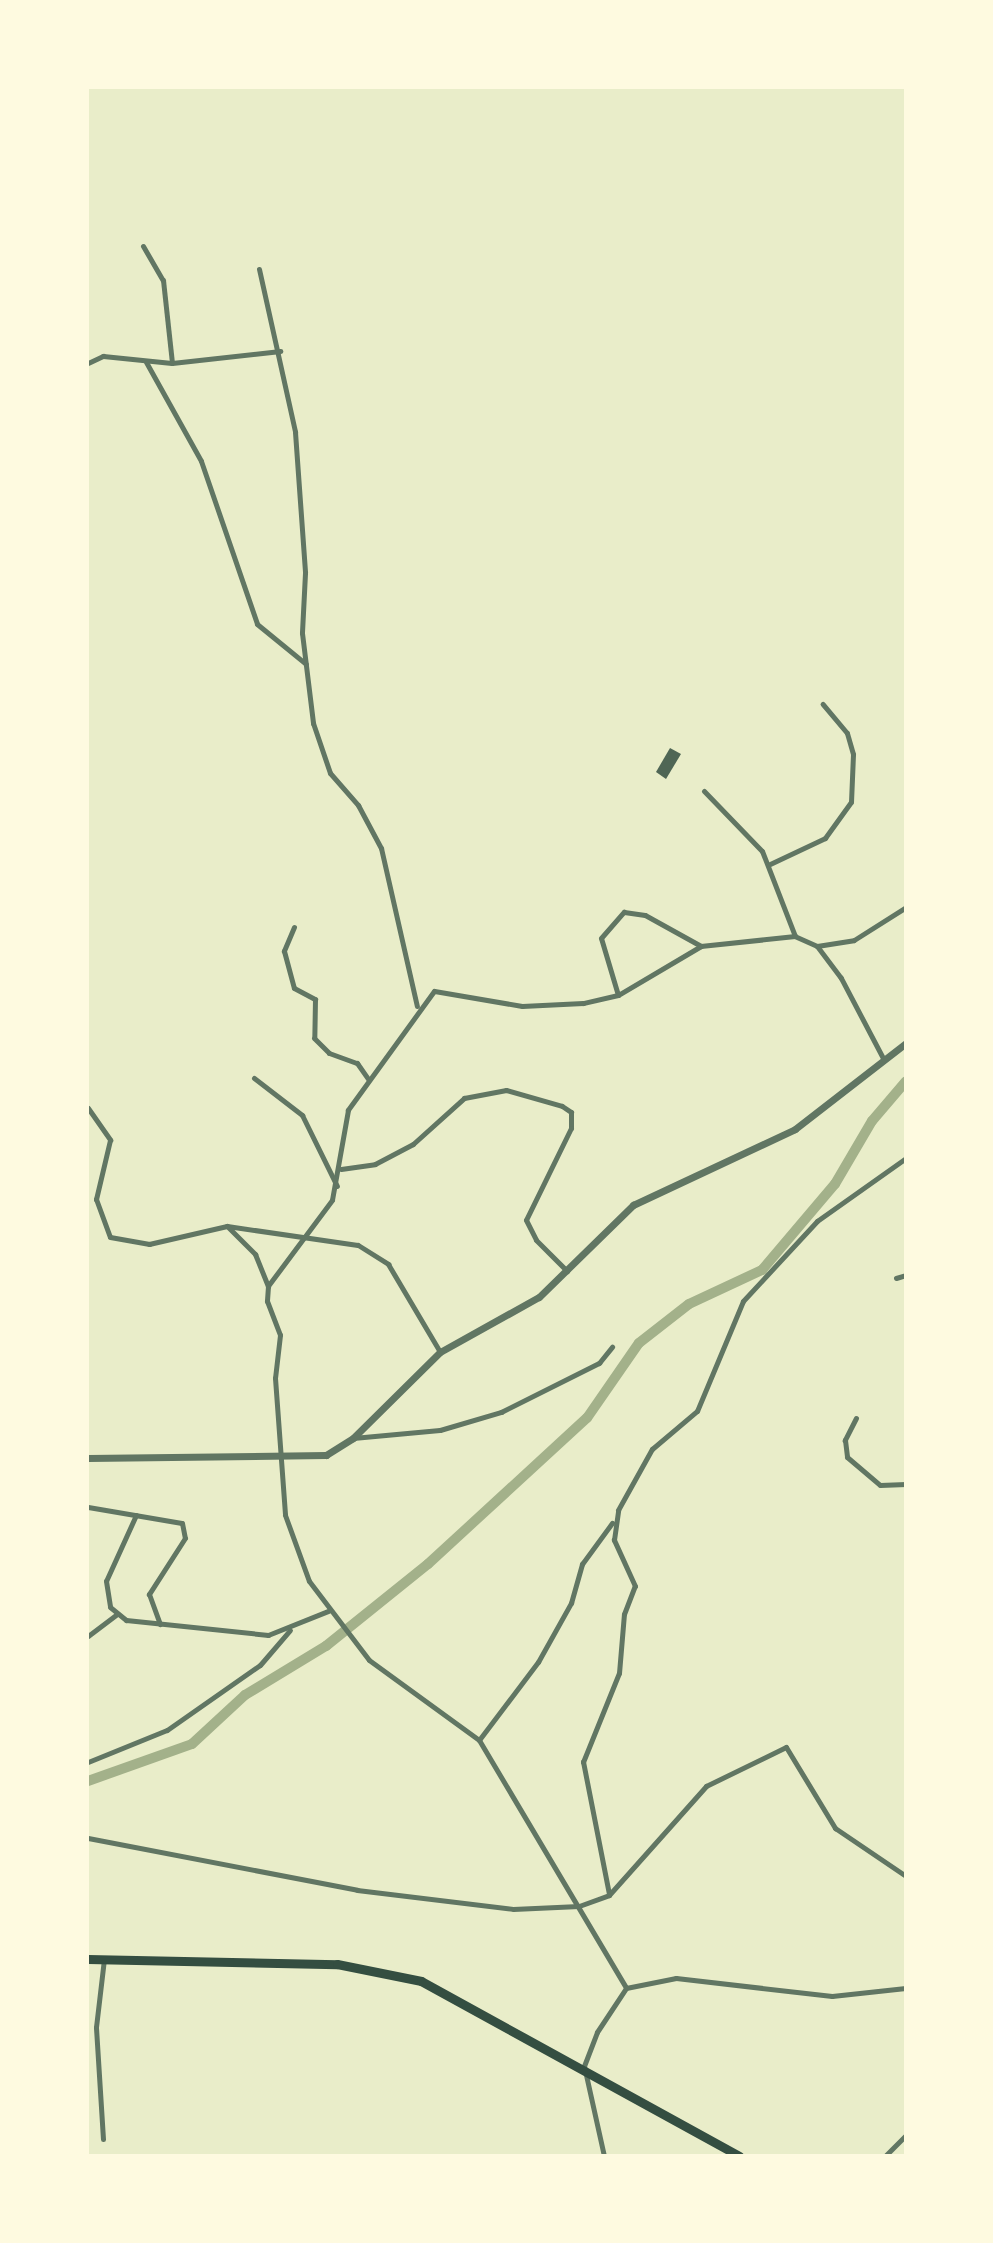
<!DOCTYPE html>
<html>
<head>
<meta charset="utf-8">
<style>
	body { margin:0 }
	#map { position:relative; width:993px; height:2243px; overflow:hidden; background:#e9edc9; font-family:"Source Sans 3",sans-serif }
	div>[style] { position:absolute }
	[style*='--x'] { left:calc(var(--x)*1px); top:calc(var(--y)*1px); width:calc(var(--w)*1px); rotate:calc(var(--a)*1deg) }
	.canal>* { height:10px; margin:-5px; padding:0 5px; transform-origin:5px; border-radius:5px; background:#a3b18a }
	.building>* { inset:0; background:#4f6655 }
	.minor>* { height:5px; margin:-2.5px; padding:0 2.5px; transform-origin:2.5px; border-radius:2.5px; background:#617663 }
	.tertiary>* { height:7px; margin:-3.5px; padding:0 3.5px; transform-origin:3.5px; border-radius:3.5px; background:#617663 }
	.primary>* { height:9px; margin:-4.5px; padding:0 4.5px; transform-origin:4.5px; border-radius:4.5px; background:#344e41 }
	span { translate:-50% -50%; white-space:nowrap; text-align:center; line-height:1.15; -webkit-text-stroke:5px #fefae0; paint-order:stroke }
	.frame { position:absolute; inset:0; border:89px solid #fefae0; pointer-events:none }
</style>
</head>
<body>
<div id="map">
	<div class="canal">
		<div style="--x:88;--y:1781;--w:110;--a:-19.6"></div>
		<div style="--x:192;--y:1744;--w:72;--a:-42.8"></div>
		<div style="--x:245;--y:1695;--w:95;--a:-31.2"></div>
		<div style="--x:326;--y:1646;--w:131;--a:-38.8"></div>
		<div style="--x:428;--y:1564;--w:216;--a:-42.6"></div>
		<div style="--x:587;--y:1418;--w:91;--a:-55.3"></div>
		<div style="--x:639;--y:1343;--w:63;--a:-38"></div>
		<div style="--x:689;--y:1304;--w:81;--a:-25"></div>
		<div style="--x:762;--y:1270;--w:113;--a:-49.7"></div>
		<div style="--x:835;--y:1184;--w:73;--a:-59.6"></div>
		<div style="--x:872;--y:1121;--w:52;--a:-49.6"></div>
	</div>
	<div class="building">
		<div style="clip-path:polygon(670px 748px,681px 754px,666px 779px,656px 772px)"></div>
	</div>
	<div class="minor">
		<div style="--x:143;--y:246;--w:39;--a:60"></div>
		<div style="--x:163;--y:280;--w:83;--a:83.8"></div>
		<div style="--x:259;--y:269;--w:167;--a:77.5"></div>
		<div style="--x:295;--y:432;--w:141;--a:85.9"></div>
		<div style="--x:305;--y:573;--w:60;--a:92.9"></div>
		<div style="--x:302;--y:633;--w:91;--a:83"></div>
		<div style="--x:313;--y:723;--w:53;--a:71.2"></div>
		<div style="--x:330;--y:773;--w:43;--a:48.8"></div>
		<div style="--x:358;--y:805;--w:49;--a:61.9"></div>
		<div style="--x:381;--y:848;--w:162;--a:77.2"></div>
		<div style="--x:146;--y:362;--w:113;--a:60.9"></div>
		<div style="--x:201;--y:461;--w:172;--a:71"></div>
		<div style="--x:257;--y:624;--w:63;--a:39.2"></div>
		<div style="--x:88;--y:363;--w:17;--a:-25"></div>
		<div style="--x:103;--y:356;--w:69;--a:5.8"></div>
		<div style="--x:172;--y:363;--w:109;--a:-6.3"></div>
		<div style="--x:704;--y:791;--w:83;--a:46"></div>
		<div style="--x:762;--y:851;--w:91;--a:68.8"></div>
		<div style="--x:770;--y:864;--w:61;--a:-25.3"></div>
		<div style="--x:825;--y:838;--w:44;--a:-54.2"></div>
		<div style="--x:851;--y:802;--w:48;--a:-87.6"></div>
		<div style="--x:853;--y:754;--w:22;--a:-106"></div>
		<div style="--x:847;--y:733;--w:38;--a:-130"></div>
		<div style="--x:294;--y:927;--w:26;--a:113"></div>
		<div style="--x:284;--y:951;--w:38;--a:75"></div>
		<div style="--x:294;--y:988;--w:24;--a:28"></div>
		<div style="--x:315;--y:999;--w:39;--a:91"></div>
		<div style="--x:314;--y:1038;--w:21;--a:45"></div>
		<div style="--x:329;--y:1053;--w:30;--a:20"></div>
		<div style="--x:357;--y:1063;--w:19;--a:55"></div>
		<div style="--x:817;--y:946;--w:37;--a:-9"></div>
		<div style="--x:854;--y:940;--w:62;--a:-32.4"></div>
		<div style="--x:618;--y:995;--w:59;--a:-106.6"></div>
		<div style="--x:601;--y:938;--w:35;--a:-49"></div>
		<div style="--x:624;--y:912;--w:21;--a:8"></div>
		<div style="--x:645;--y:915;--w:64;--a:29"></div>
		<div style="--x:884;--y:1060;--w:93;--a:-117.7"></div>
		<div style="--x:841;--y:978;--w:40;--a:-127"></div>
		<div style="--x:817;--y:946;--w:24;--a:-156"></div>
		<div style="--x:795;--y:936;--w:95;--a:173.9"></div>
		<div style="--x:701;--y:946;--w:96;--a:149.4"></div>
		<div style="--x:618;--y:995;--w:36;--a:167"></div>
		<div style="--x:583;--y:1003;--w:61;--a:177.2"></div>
		<div style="--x:522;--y:1006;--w:89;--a:-170.3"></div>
		<div style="--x:434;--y:991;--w:147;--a:125.9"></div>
		<div style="--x:348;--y:1110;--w:91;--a:100.1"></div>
		<div style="--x:332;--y:1200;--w:107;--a:126.7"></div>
		<div style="--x:268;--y:1286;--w:15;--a:94"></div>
		<div style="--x:267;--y:1301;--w:36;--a:69"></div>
		<div style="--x:280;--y:1335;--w:43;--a:96.6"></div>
		<div style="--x:275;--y:1378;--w:137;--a:85.8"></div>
		<div style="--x:285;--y:1515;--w:70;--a:70"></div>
		<div style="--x:309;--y:1581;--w:99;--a:52.8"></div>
		<div style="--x:369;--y:1660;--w:136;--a:36"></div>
		<div style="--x:479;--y:1740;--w:288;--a:59.3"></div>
		<div style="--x:626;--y:1988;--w:51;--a:-11.3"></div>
		<div style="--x:676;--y:1978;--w:157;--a:6.6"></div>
		<div style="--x:832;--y:1996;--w:74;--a:-6.2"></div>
		<div style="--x:254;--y:1078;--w:61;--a:37.6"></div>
		<div style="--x:302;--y:1115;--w:79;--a:63.8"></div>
		<div style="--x:88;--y:1108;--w:39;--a:55"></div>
		<div style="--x:110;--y:1140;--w:61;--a:103.3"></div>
		<div style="--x:96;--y:1199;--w:40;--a:69.8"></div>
		<div style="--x:110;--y:1237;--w:40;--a:10"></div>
		<div style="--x:149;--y:1244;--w:80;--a:-13"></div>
		<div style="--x:227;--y:1226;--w:132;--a:8.3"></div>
		<div style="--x:358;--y:1245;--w:36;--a:32"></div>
		<div style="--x:388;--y:1264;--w:102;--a:59.4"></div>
		<div style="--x:341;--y:1169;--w:34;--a:-8"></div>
		<div style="--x:375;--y:1164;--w:43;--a:-27.8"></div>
		<div style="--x:413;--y:1144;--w:69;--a:-42"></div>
		<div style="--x:464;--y:1098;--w:43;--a:-10.8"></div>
		<div style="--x:506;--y:1090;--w:58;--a:15.9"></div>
		<div style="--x:562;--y:1106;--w:11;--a:34"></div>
		<div style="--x:571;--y:1112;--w:16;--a:90"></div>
		<div style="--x:571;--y:1128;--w:102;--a:116.1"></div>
		<div style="--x:526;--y:1220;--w:22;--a:63"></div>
		<div style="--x:536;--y:1240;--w:44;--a:45"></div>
		<div style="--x:227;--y:1226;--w:40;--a:45"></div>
		<div style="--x:255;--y:1254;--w:35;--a:68"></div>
		<div style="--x:896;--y:1278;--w:10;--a:-17"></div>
		<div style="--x:856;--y:1418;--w:25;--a:117"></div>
		<div style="--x:845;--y:1440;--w:17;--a:83"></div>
		<div style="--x:847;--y:1457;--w:43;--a:40.3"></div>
		<div style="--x:880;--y:1485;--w:26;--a:-2"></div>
		<div style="--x:353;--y:1438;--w:87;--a:-5.3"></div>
		<div style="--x:440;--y:1430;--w:64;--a:-16.4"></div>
		<div style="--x:501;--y:1412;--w:110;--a:-26.6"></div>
		<div style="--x:599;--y:1363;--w:21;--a:-51"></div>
		<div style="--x:88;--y:1507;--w:95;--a:9.7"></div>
		<div style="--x:182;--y:1523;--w:15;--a:79"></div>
		<div style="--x:185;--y:1538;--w:67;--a:122.7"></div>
		<div style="--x:149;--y:1594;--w:32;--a:70"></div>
		<div style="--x:136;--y:1515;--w:72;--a:114.4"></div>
		<div style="--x:106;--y:1581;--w:26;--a:81"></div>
		<div style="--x:110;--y:1607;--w:21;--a:39"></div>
		<div style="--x:126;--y:1620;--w:143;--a:6"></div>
		<div style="--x:268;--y:1635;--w:65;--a:-21.8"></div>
		<div style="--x:88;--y:1636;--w:36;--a:-37"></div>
		<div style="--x:479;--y:1740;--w:98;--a:-52.9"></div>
		<div style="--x:538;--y:1662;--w:68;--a:-60.8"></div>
		<div style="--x:571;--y:1603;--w:41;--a:-74.2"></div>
		<div style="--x:582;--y:1564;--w:51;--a:-53.8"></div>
		<div style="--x:88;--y:1762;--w:85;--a:-22.1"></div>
		<div style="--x:167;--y:1730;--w:113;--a:-35"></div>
		<div style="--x:260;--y:1665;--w:46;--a:-49.4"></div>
		<div style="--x:88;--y:1838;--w:274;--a:10.9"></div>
		<div style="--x:357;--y:1890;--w:157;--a:6.9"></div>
		<div style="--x:513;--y:1909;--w:66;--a:-2.6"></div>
		<div style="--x:579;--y:1906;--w:32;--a:-20"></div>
		<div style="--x:609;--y:1895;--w:146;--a:-48.3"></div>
		<div style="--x:706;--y:1786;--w:89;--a:-26"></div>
		<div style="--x:786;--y:1747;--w:95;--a:58.8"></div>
		<div style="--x:835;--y:1828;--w:86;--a:34.1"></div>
		<div style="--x:609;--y:1894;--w:135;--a:-101.1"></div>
		<div style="--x:583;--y:1762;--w:96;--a:-68"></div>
		<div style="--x:619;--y:1673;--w:59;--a:-85.2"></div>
		<div style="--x:624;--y:1614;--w:30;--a:-69"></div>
		<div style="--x:635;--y:1586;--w:51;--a:-114.5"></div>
		<div style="--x:614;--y:1540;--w:30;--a:-82"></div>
		<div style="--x:618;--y:1510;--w:70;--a:-60.9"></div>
		<div style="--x:652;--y:1449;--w:59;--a:-40.2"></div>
		<div style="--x:697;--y:1411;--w:119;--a:-67.3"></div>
		<div style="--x:743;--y:1301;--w:109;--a:-47.2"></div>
		<div style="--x:817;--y:1221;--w:109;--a:-35.3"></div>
		<div style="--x:103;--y:2139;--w:112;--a:-93.6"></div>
		<div style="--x:96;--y:2027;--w:68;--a:-83.3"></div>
		<div style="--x:604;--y:2156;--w:92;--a:-102.5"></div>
		<div style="--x:584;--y:2066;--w:36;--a:-69"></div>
		<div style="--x:597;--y:2032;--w:53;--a:-56.6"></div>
		<div style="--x:885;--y:2156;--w:30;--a:-45"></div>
	</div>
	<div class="tertiary">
		<div style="--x:88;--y:1458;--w:238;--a:-0.7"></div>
		<div style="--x:326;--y:1455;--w:32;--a:-32"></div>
		<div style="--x:353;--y:1438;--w:122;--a:-44.7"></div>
		<div style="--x:440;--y:1352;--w:113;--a:-29.1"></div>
		<div style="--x:539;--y:1297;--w:132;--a:-44.4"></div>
		<div style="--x:633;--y:1205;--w:179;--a:-25.1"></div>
		<div style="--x:795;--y:1129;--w:140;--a:-37.8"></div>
	</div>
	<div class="primary">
		<div style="--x:88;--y:1959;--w:249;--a:1.2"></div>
		<div style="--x:337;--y:1964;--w:86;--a:11.4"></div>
		<div style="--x:421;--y:1981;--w:363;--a:28.8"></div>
	</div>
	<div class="frame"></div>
</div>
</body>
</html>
